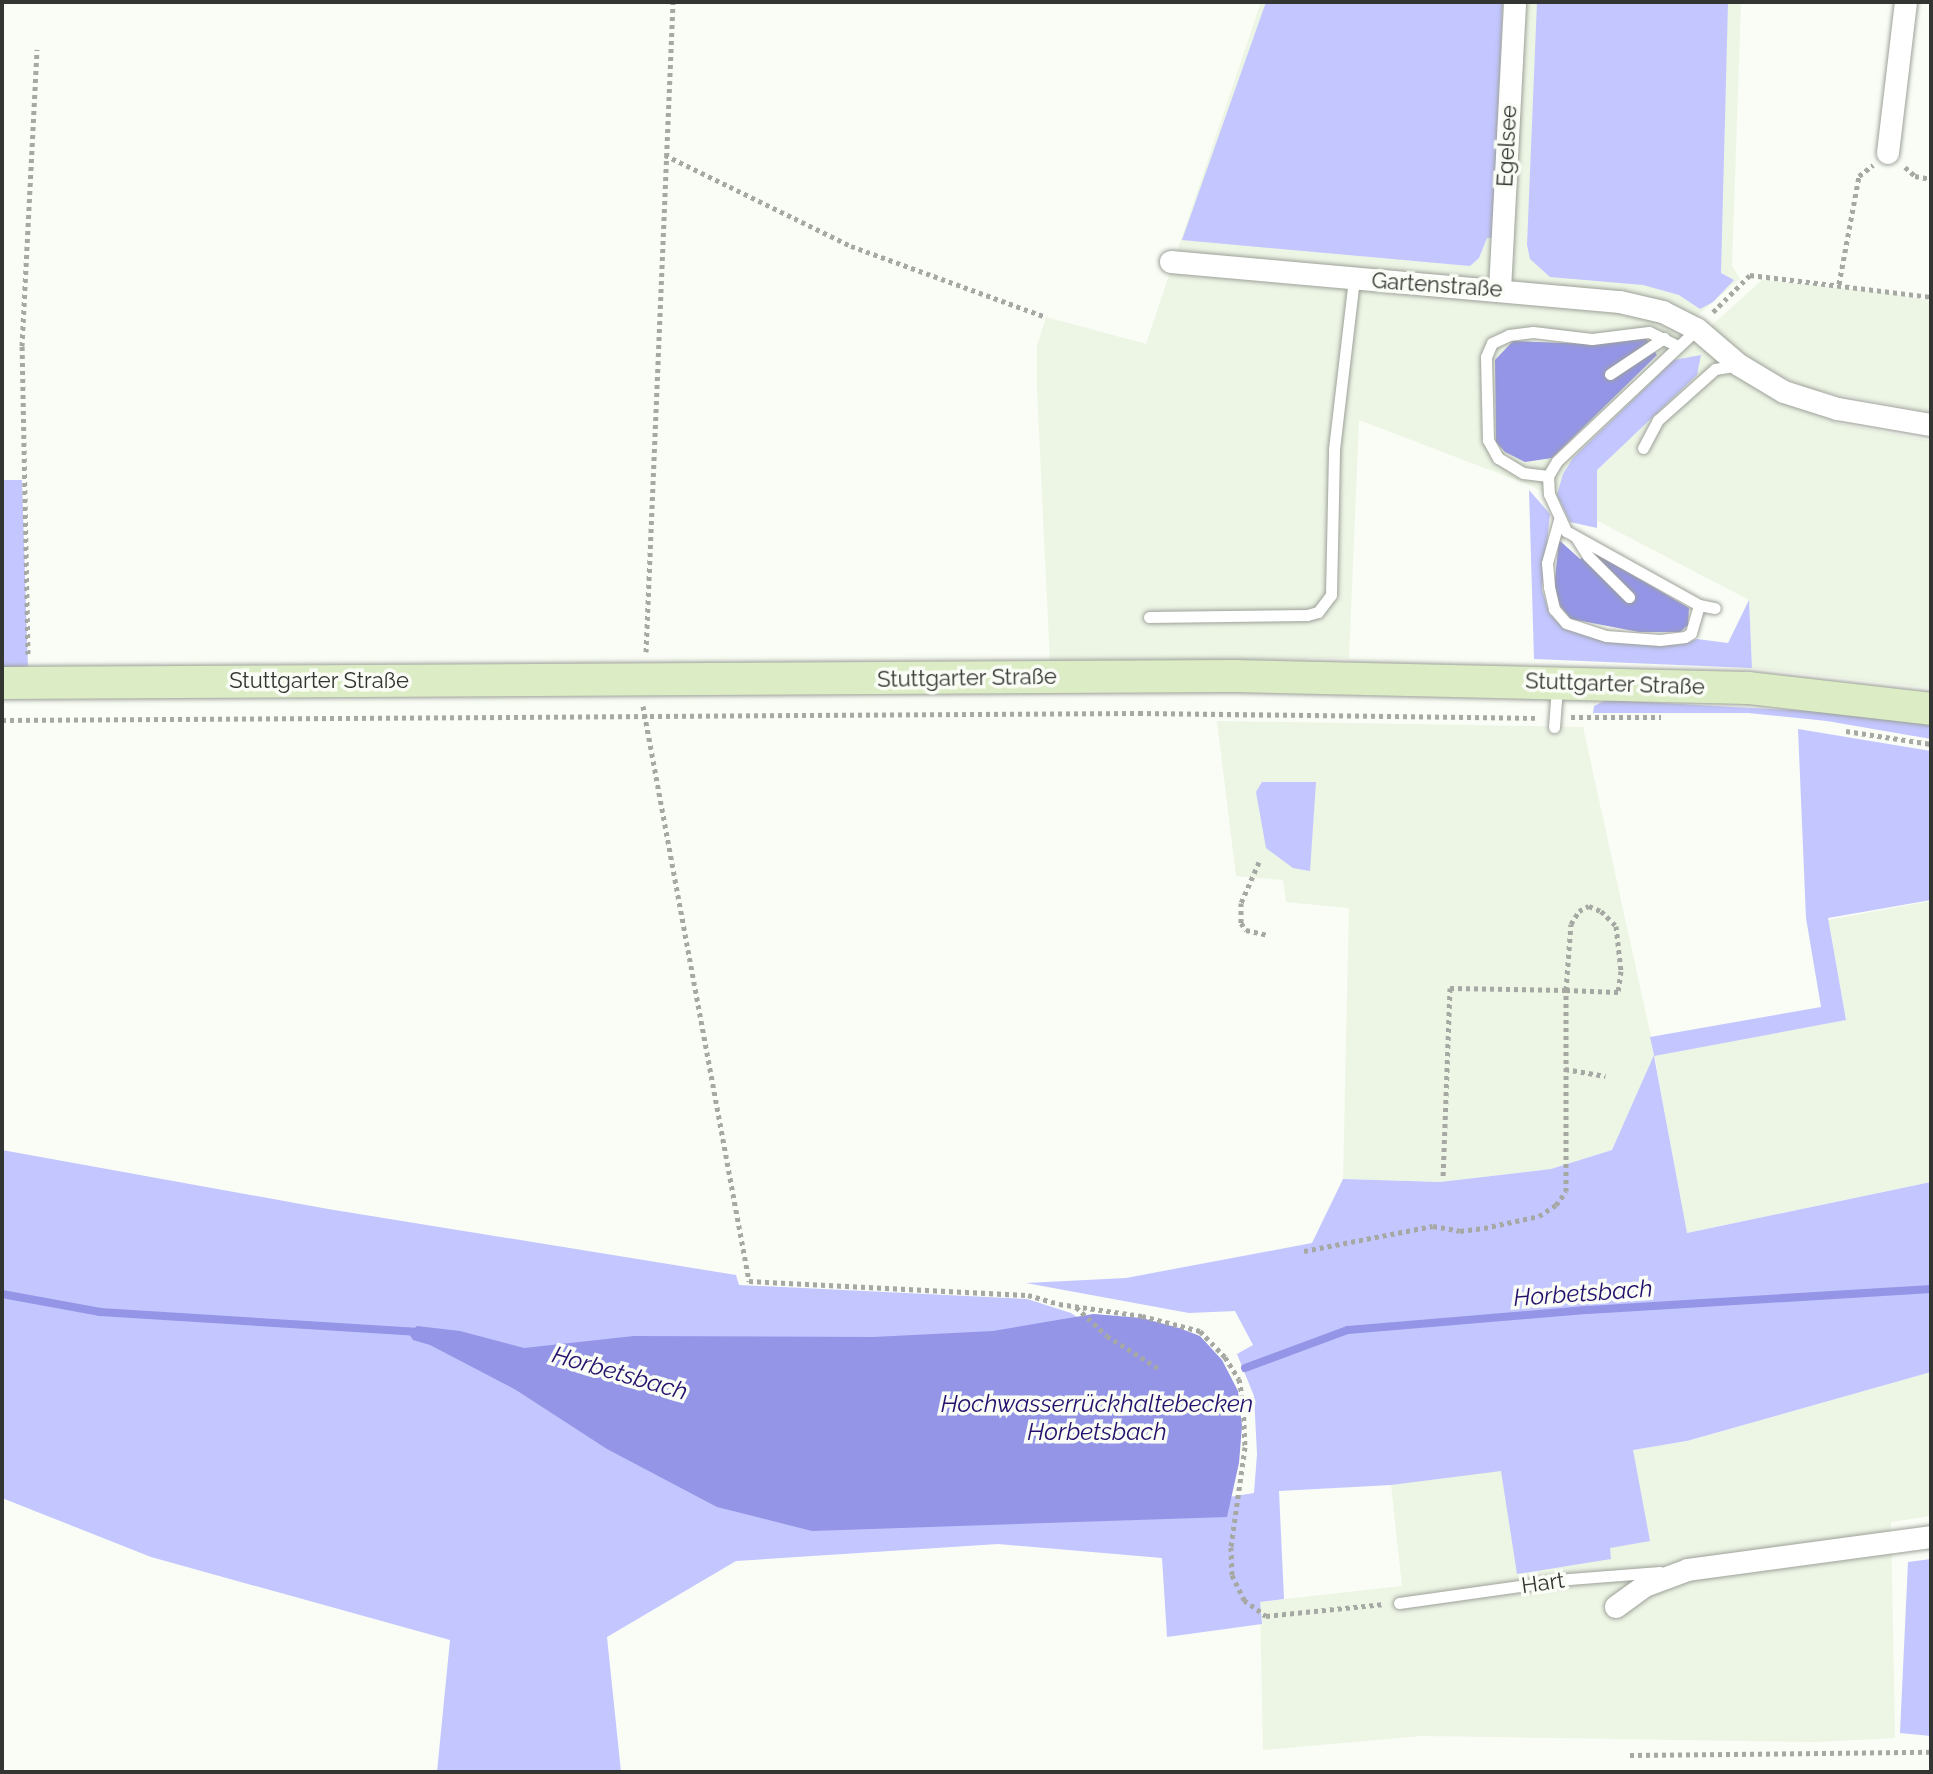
<!DOCTYPE html>
<html>
<head>
<meta charset="utf-8">
<style>
	body { margin:0 }
	#map { position:relative; width:1933px; height:1774px; overflow:hidden; background:#f9fdf5; font-family:Raleway,sans-serif }
	div>[style] { position:absolute }
	[style*='--x'] { left:calc(var(--x)*1px); top:calc(var(--y)*1px); width:calc(var(--w)*1px); rotate:calc(var(--a)*1deg) }
	.built>* { inset:0; background:#edf5e5 }
	.green>* { inset:0; background:#c3c6ff }
	.water>* { inset:0; background:#9495e6 }
	.stream>* { height:8px; margin:-4px; padding:0 4px; transform-origin:4px; border-radius:4px; background:#9495e6 }
	.path>* { height:5px; margin-top:-2.5px; transform-origin:0; background:repeating-linear-gradient(90deg,#a6a9a3 0 4px,transparent 0 8px) }
	.roads { filter:drop-shadow(0 0 2px #9da199) drop-shadow(0 0 2px #9da199) }
	.lane>* { height:11px; margin:-5.5px; padding:0 5.5px; transform-origin:5.5px; border-radius:5.5px; background:#fff }
	.street>* { height:22px; margin:-11px; padding:0 11px; transform-origin:11px; border-radius:11px; background:#fff }
	.secondary>* { height:32px; margin:-16px; padding:0 16px; transform-origin:16px; border-radius:16px; background:#dcecc4 }
	span { translate:-50% -50%; white-space:nowrap; text-align:center; line-height:1.15; -webkit-text-stroke:7px #f9fdf5; paint-order:stroke }
	.street-label { font-size:22px; color:#333532 }
	.water-label { font-size:24px; color:#26106e; font-style:italic }
	.frame { position:absolute; inset:0; border:4px solid #333532; pointer-events:none }
</style>
</head>
<body>
<div id="map">
	<div class="built">
		<div style="clip-path:polygon(evenodd,1261px 2px,1741px 2px,1732px 266px,1740px 279px,1684px 327px,1768px 395px,1837px 423px,1931px 441px,1931px 688px,1752px 668px,1749px 600px,1529px 485px,1359px 420px,1349px 658px,1050px 664px,1037px 390px,1037px 346px,1046px 317px,1146px 344px,1261px 2px,1530px 339px,1593px 344px,1656px 355px,1552px 458px,1530px 339px)"></div>
		<div style="clip-path:polygon(1762px 280px,1888px 293px,1931px 301px,1931px 412px,1813px 390px,1761px 367px,1729px 343px,1711px 326px)"></div>
		<div style="clip-path:polygon(1217px 721px,1583px 727px,1655px 1055px,1846px 1020px,1828px 920px,1931px 901px,1931px 1182px,1686px 1233px,1655px 1057px,1612px 1150px,1551px 1169px,1440px 1182px,1343px 1179px,1349px 908px,1286px 902px,1283px 880px,1236px 876px)"></div>
		<div style="clip-path:polygon(1931px 1372px,1931px 1516px,1891px 1522px,1895px 1738px,1815px 1742px,1421px 1736px,1263px 1750px,1260px 1602px,1402px 1586px,1391px 1485px,1685px 1442px)"></div>
	</div>
	<div class="green">
		<div style="clip-path:polygon(1266px 2px,1503px 2px,1493px 238px,1487px 238px,1479px 258px,1470px 266px,1182px 240px)"></div>
		<div style="clip-path:polygon(1537px 2px,1728px 2px,1721px 273px,1734px 280px,1713px 302px,1700px 309px,1679px 295px,1643px 285px,1550px 277px,1530px 259px,1527px 245px)"></div>
		<div style="clip-path:polygon(1701px 355px,1697px 375px,1597px 470px,1597px 528px,1570px 522px,1557px 495px,1563px 474px,1573px 458px,1674px 360px)"></div>
		<div style="clip-path:polygon(2px 480px,22px 480px,28px 669px,2px 669px)"></div>
		<div style="clip-path:polygon(1529px 490px,1550px 514px,1542px 589px,1549px 613px,1562px 627px,1606px 641px,1663px 645px,1684px 644px,1697px 639px,1728px 643px,1749px 600px,1752px 668px,1534px 659px)"></div>
		<div style="clip-path:polygon(1606px 700px,1847px 713px,1931px 725px,1931px 739px,1827px 721px,1748px 713px,1593px 713px,1594px 706px)"></div>
		<div style="clip-path:polygon(1798px 729px,1931px 751px,1931px 900px,1828px 918px,1846px 1020px,1654px 1056px,1687px 1233px,1931px 1182px,1931px 1372px,1687px 1441px,1633px 1450px,1650px 1541px,1610px 1548px,1611px 1559px,1517px 1574px,1501px 1471px,1391px 1485px,1279px 1491px,1284px 1599px,1260px 1602px,1262px 1624px,1167px 1637px,1162px 1558px,998px 1544px,736px 1561px,607px 1637px,621px 1772px,437px 1772px,450px 1640px,151px 1557px,2px 1498px,2px 1150px,328px 1209px,736px 1275px,739px 1285px,1027px 1299px,1071px 1313px,1164px 1378px,1101px 1325px,1094px 1314px,1140px 1319px,1229px 1497px,1254px 1493px,1257px 1454px,1254px 1396px,1237px 1354px,1253px 1345px,1235px 1311px,1189px 1313px,1026px 1283px,1126px 1278px,1312px 1243px,1343px 1179px,1440px 1182px,1551px 1169px,1612px 1150px,1654px 1055px,1650px 1037px,1821px 1007px,1806px 918px)"></div>
		<div style="clip-path:polygon(1262px 782px,1316px 782px,1310px 871px,1293px 868px,1266px 848px,1256px 792px)"></div>
		<div style="clip-path:polygon(1931px 1559px,1931px 1736px,1900px 1733px,1908px 1562px)"></div>
	</div>
	<div class="water">
		<div style="clip-path:polygon(1645px 337px,1657px 355px,1552px 458px,1525px 462px,1505px 452px,1496px 442px,1495px 360px,1513px 341px,1593px 344px)"></div>
		<div style="clip-path:polygon(1559px 540px,1580px 559px,1595px 553px,1689px 608px,1688px 625px,1680px 632px,1639px 632px,1571px 619px,1560px 606px,1554px 588px)"></div>
		<div style="clip-path:polygon(1093px 1314px,1142px 1318px,1179px 1328px,1200px 1336px,1222px 1360px,1238px 1391px,1242px 1426px,1239px 1463px,1227px 1517px,812px 1531px,717px 1507px,607px 1449px,516px 1390px,430px 1345px,413px 1340px,409px 1334px,417px 1326px,460px 1331px,524px 1348px,634px 1336px,873px 1337px,993px 1331px)"></div>
	</div>
	<div class="stream">
		<div style="--x:2;--y:1294;--w:100;--a:10.4"></div>
		<div style="--x:100;--y:1312;--w:320;--a:3.6"></div>
		<div style="--x:1245;--y:1368;--w:110;--a:-20.3"></div>
		<div style="--x:1348;--y:1330;--w:241;--a:-4.8"></div>
		<div style="--x:1588;--y:1310;--w:344;--a:-3.5"></div>
	</div>
	<div class="path">
		<div style="--x:665;--y:155;--w:207;--a:26.1"></div>
		<div style="--x:851;--y:246;--w:208;--a:20"></div>
		<div style="--x:1905;--y:167;--w:13;--a:42"></div>
		<div style="--x:1915;--y:176;--w:16;--a:11"></div>
		<div style="--x:1839;--y:284;--w:110;--a:-79.5"></div>
		<div style="--x:1859;--y:176;--w:18;--a:-38"></div>
		<div style="--x:1713;--y:312;--w:52;--a:-45"></div>
		<div style="--x:1750;--y:275;--w:182;--a:6.9"></div>
		<div style="--x:646;--y:652;--w:651;--a:-87.62"></div>
		<div style="--x:28;--y:654;--w:308;--a:-91.1"></div>
		<div style="--x:22;--y:346;--w:297;--a:-87.1"></div>
		<div style="--x:643;--y:706;--w:585;--a:79.55"></div>
		<div style="--x:749;--y:1281;--w:279;--a:2.9"></div>
		<div style="--x:1028;--y:1295;--w:32;--a:16"></div>
		<div style="--x:1059;--y:1304;--w:84;--a:8.2"></div>
		<div style="--x:1142;--y:1316;--w:60;--a:14.5"></div>
		<div style="--x:1200;--y:1331;--w:36;--a:46"></div>
		<div style="--x:1225;--y:1357;--w:26;--a:58"></div>
		<div style="--x:1239;--y:1379;--w:22;--a:80"></div>
		<div style="--x:1243;--y:1401;--w:46;--a:87.5"></div>
		<div style="--x:1245;--y:1447;--w:101;--a:98"></div>
		<div style="--x:1231;--y:1547;--w:28;--a:88"></div>
		<div style="--x:1232;--y:1575;--w:28;--a:64"></div>
		<div style="--x:1244;--y:1600;--w:27;--a:36"></div>
		<div style="--x:1266;--y:1616;--w:119;--a:-5.8"></div>
		<div style="--x:1571;--y:717;--w:90;--a:0"></div>
		<div style="--x:2;--y:720;--w:1137;--a:-0.35"></div>
		<div style="--x:1139;--y:713;--w:398;--a:0.7"></div>
		<div style="--x:1846;--y:731;--w:86;--a:8.7"></div>
		<div style="--x:1259;--y:862;--w:45;--a:113.7"></div>
		<div style="--x:1241;--y:903;--w:20;--a:90"></div>
		<div style="--x:1241;--y:923;--w:9;--a:54"></div>
		<div style="--x:1246;--y:930;--w:23;--a:13"></div>
		<div style="--x:1589;--y:906;--w:13;--a:23"></div>
		<div style="--x:1601;--y:911;--w:21;--a:45"></div>
		<div style="--x:1616;--y:926;--w:45;--a:83.7"></div>
		<div style="--x:1621;--y:971;--w:21;--a:98"></div>
		<div style="--x:1618;--y:992;--w:52;--a:-177.8"></div>
		<div style="--x:1566;--y:990;--w:66;--a:-85.7"></div>
		<div style="--x:1571;--y:924;--w:15;--a:-58"></div>
		<div style="--x:1579;--y:911;--w:11;--a:-27"></div>
		<div style="--x:1565;--y:1069;--w:41;--a:9.9"></div>
		<div style="--x:1304;--y:1251;--w:131;--a:-11"></div>
		<div style="--x:1433;--y:1226;--w:27;--a:10"></div>
		<div style="--x:1460;--y:1231;--w:24;--a:-7"></div>
		<div style="--x:1484;--y:1228;--w:56;--a:-12.3"></div>
		<div style="--x:1539;--y:1216;--w:20;--a:-33"></div>
		<div style="--x:1556;--y:1205;--w:17;--a:-54"></div>
		<div style="--x:1566;--y:1191;--w:201;--a:-90"></div>
		<div style="--x:1566;--y:990;--w:116;--a:-179"></div>
		<div style="--x:1450;--y:988;--w:190;--a:92.1"></div>
		<div style="--x:1076;--y:1307;--w:42;--a:43.1"></div>
		<div style="--x:1107;--y:1336;--w:60;--a:32.1"></div>
		<div style="--x:1630;--y:1755;--w:301;--a:-0.6"></div>
	</div>
	<div class="roads">
		<div class="lane">
			<div style="--x:1697;--y:329;--w:192;--a:136.7"></div>
			<div style="--x:1557;--y:461;--w:17;--a:121"></div>
			<div style="--x:1548;--y:476;--w:18;--a:87"></div>
			<div style="--x:1549;--y:494;--w:41;--a:65.3"></div>
			<div style="--x:1566;--y:531;--w:152;--a:29.1"></div>
			<div style="--x:1699;--y:605;--w:16;--a:11"></div>
			<div style="--x:1610;--y:374;--w:65;--a:-33.7"></div>
			<div style="--x:1643;--y:448;--w:32;--a:-62"></div>
			<div style="--x:1658;--y:420;--w:76;--a:-41.8"></div>
			<div style="--x:1715;--y:369;--w:24;--a:-9"></div>
			<div style="--x:1548;--y:476;--w:25;--a:-173"></div>
			<div style="--x:1523;--y:473;--w:29;--a:-149"></div>
			<div style="--x:1498;--y:458;--w:21;--a:-119"></div>
			<div style="--x:1488;--y:440;--w:83;--a:-91.4"></div>
			<div style="--x:1486;--y:357;--w:15;--a:-67"></div>
			<div style="--x:1492;--y:343;--w:19;--a:-25"></div>
			<div style="--x:1509;--y:335;--w:24;--a:-7"></div>
			<div style="--x:1533;--y:332;--w:59;--a:6.8"></div>
			<div style="--x:1592;--y:339;--w:57;--a:-7"></div>
			<div style="--x:1649;--y:332;--w:32;--a:26"></div>
			<div style="--x:1559;--y:520;--w:45;--a:105.6"></div>
			<div style="--x:1547;--y:563;--w:24;--a:85"></div>
			<div style="--x:1549;--y:587;--w:23;--a:77"></div>
			<div style="--x:1554;--y:609;--w:18;--a:49"></div>
			<div style="--x:1566;--y:623;--w:42;--a:18"></div>
			<div style="--x:1606;--y:636;--w:54;--a:4.2"></div>
			<div style="--x:1660;--y:640;--w:25;--a:-7"></div>
			<div style="--x:1685;--y:637;--w:7;--a:-34"></div>
			<div style="--x:1691;--y:633;--w:29;--a:-74"></div>
			<div style="--x:1576;--y:537;--w:22;--a:58"></div>
			<div style="--x:1588;--y:556;--w:58;--a:45"></div>
			<div style="--x:1149;--y:617;--w:158;--a:-0.7"></div>
			<div style="--x:1307;--y:615;--w:11;--a:-15"></div>
			<div style="--x:1318;--y:612;--w:21;--a:-53"></div>
			<div style="--x:1331;--y:595;--w:146;--a:-88.8"></div>
			<div style="--x:1334;--y:449;--w:171;--a:-83.3"></div>
			<div style="--x:1554;--y:727;--w:40;--a:-85.7"></div>
			<div style="--x:1399;--y:1603;--w:172;--a:-8"></div>
			<div style="--x:1569;--y:1579;--w:91;--a:-4.4"></div>
		</div>
		<div class="street">
			<div style="--x:1888;--y:153;--w:152;--a:-83.2"></div>
			<div style="--x:1171;--y:262;--w:451;--a:5.1"></div>
			<div style="--x:1620;--y:302;--w:44;--a:13.1"></div>
			<div style="--x:1663;--y:312;--w:38;--a:27"></div>
			<div style="--x:1697;--y:329;--w:55;--a:40.6"></div>
			<div style="--x:1739;--y:365;--w:52;--a:31"></div>
			<div style="--x:1784;--y:392;--w:57;--a:17.5"></div>
			<div style="--x:1838;--y:409;--w:94;--a:9.8"></div>
			<div style="--x:1500;--y:290;--w:288;--a:-87"></div>
			<div style="--x:1616;--y:1607;--w:36;--a:-36"></div>
			<div style="--x:1645;--y:1586;--w:46;--a:-20.4"></div>
			<div style="--x:1688;--y:1570;--w:245;--a:-7.7"></div>
		</div>
		<div class="secondary">
			<div style="--x:2;--y:683;--w:1232;--a:-0.33"></div>
			<div style="--x:1234;--y:676;--w:514;--a:1.34"></div>
			<div style="--x:1748;--y:688;--w:184;--a:6.5"></div>
		</div>
	</div>
	<div class="street-label">
		<span style="left:1507px;top:146px;rotate:-87deg">Egelsee</span>
		<span style="left:1437px;top:285px;rotate:4deg">Gartenstraße</span>
		<span style="left:967px;top:678px;rotate:-1deg">Stuttgarter Straße</span>
		<span style="left:319px;top:681px">Stuttgarter Straße</span>
		<span style="left:1615px;top:684px;rotate:2deg">Stuttgarter Straße</span>
		<span style="left:1543px;top:1583px;rotate:-8deg">Hart</span>
	</div>
	<div class="water-label">
		<span style="left:1583px;top:1293px;rotate:-4deg">Horbetsbach</span>
		<span style="left:620px;top:1373px;rotate:16deg">Horbetsbach</span>
		<span style="left:1097px;top:1418px">Hochwasserrückhaltebecken<br>Horbetsbach</span>
	</div>
	<div class="frame"></div>
</div>
</body>
</html>
